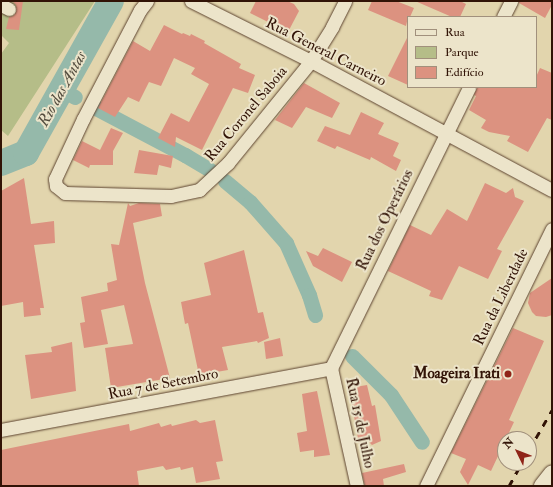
<!DOCTYPE html>
<html>
<head>
<meta charset="utf-8">
<style>
	body { margin:0 }
	#map { position:relative; width:553px; height:487px; overflow:hidden; background:#e2d5ad; font-family:"IM FELL Double Pica",serif }
	div>[style] { position:absolute }
	[style*='--x'] { left:calc(var(--x)*1px); top:calc(var(--y)*1px); width:calc(var(--w)*1px); rotate:calc(var(--a)*1deg) }
	.green>* { inset:0; background:#b5bd88 }
	.canal>* { height:15px; margin:-7.5px; padding:0 7.5px; transform-origin:7.5px; border-radius:7.5px; background:#95b9aa }
	.river>* { height:26px; margin:-13px; padding:0 13px; transform-origin:13px; border-radius:13px; background:#95b9aa }
	.building>* { inset:0; background:#dc9280 }
	.roads { filter:drop-shadow(0 0 1px #5d4430) drop-shadow(0 0 1px #5d4430) }
	.minor>* { height:13px; margin:-6.5px; padding:0 6.5px; transform-origin:6.5px; border-radius:6.5px; background:#ece4ca }
	.tertiary>* { height:16px; margin:-8px; padding:0 8px; transform-origin:8px; border-radius:8px; background:#ece4ca }
	.rail>* { height:3px; margin-top:-1.5px; transform-origin:0; background:repeating-linear-gradient(90deg,#311306 0 7px,transparent 0 14px) }
	.dots>* { width:11px; height:11px; translate:-50% -50%; box-sizing:border-box; border:2px solid #ece4ca; border-radius:50% }
	span { translate:-50% -50%; white-space:nowrap; text-align:center; line-height:1.15; -webkit-text-stroke:4px #ece4ca; paint-order:stroke }
	.street-label { font-size:15px; color:#311306 }
	.poi-label { font-size:15px; color:#311306; font-weight:700 }
	.right { translate:-100% -50%; text-align:right }
	.water-label { font-size:16px; color:#544d3f; font-style:italic }
	.frame { position:absolute; inset:0; border:2px solid #311306; pointer-events:none }
	.legend { position:absolute; left:407px; top:16px; width:130px; height:72px; box-sizing:border-box; background:#ece4ca; border:1px solid #a1907c; margin:0; padding:5px 7px; list-style:none; font-size:12px; color:#311306 }
	.legend li { display:flex; align-items:center; gap:8px; height:20px }
	.legend b { width:20px; border:1px solid #a1907c }
	.north { position:absolute; left:497px; top:431px; width:40px; height:40px; box-sizing:border-box; background:#ece4ca; border:1px solid #a1907c; border-radius:50%; rotate:313deg; font-size:11px; font-weight:700; line-height:16px; text-align:center; color:#311306 }
	.north::after { content:''; display:block; margin:auto; width:14px; height:18px; background:#8f2418; clip-path:polygon(50% 0,100% 100%,50% 72%,0 100%) }
</style>
</head>
<body>
<div id="map">
	<div class="green">
		<div style="clip-path:polygon(1px 1px,95px 1px,8px 136px,1px 130px,1px 54px,9px 43px,1px 35px)"></div>
	</div>
	<div class="canal">
		<div style="--x:61;--y:89;--w:16;--a:30"></div>
		<div style="--x:94;--y:107;--w:103;--a:27.8"></div>
		<div style="--x:185;--y:155;--w:29;--a:31"></div>
		<div style="--x:225;--y:181;--w:33;--a:40"></div>
		<div style="--x:250;--y:202;--w:55;--a:48.7"></div>
		<div style="--x:286;--y:243;--w:57;--a:66.1"></div>
		<div style="--x:309;--y:295;--w:21;--a:73"></div>
		<div style="--x:352;--y:356;--w:55;--a:45"></div>
		<div style="--x:391;--y:395;--w:56;--a:56.6"></div>
	</div>
	<div class="river">
		<div style="--x:1;--y:163;--w:27;--a:-22"></div>
		<div style="--x:26;--y:153;--w:174;--a:-60.8"></div>
	</div>
	<div class="building">
		<div style="clip-path:polygon(12px 1px,23px 1px,19px 30px,6px 29px,9px 17px,13px 16px,16px 12px,16px 5px)"></div>
		<div style="clip-path:polygon(256px 1px,287px 1px,294px 4px,299px 11px,288px 32px,250px 13px)"></div>
		<div style="clip-path:polygon(372px 1px,396px 1px,414px 8px,410px 17px,408px 17px,406px 26px,368px 10px)"></div>
		<div style="clip-path:polygon(415px 1px,460px 1px,466px 4px,460px 17px,452px 17px)"></div>
		<div style="clip-path:polygon(519px 1px,552px 1px,552px 5px,545px 18px,519px 3px)"></div>
		<div style="clip-path:polygon(164px 25px,182px 34px,183px 33px,190px 36px,191px 34px,205px 41px,204px 43px,241px 64px,239px 68px,255px 75px,248px 93px,233px 88px,202px 150px,176px 137px,175px 147px,158px 138px,171px 113px,189px 122px,209px 84px,191px 74px,195px 68px,174px 58px,161px 86px,149px 82px,139px 102px,128px 97px,115px 117px,98px 108px,133px 41px,150px 51px)"></div>
		<div style="clip-path:polygon(408px 36px,408px 85px,388px 76px)"></div>
		<div style="clip-path:polygon(540px 68px,552px 73px,552px 120px,547px 118px,528px 152px,507px 141px,510px 136px,489px 132px,481px 128px,486px 120px,469px 110px,476px 96px,474px 95px,477px 87px,536px 87px,536px 77px)"></div>
		<div style="clip-path:polygon(304px 83px,340px 103px,332px 118px,306px 107px,292px 128px,275px 120px)"></div>
		<div style="clip-path:polygon(361px 112px,384px 123px,378px 134px,399px 143px,393px 156px,401px 160px,396px 171px,371px 157px,370px 160px,337px 146px,335px 149px,317px 141px,325px 126px,350px 135px)"></div>
		<div style="clip-path:polygon(111px 128px,123px 133px,113px 151px,113px 165px,90px 165px,89px 168px,73px 160px,82px 141px,100px 150px)"></div>
		<div style="clip-path:polygon(139px 150px,173px 156px,171px 168px,159px 165px,157px 175px,134px 173px)"></div>
		<div style="clip-path:polygon(24px 178px,31px 224px,54px 221px,55px 243px,34px 245px,44px 308px,40px 308px,41px 315px,24px 317px,23px 302px,1px 306px,1px 191px)"></div>
		<div style="clip-path:polygon(485px 183px,506px 193px,513px 188px,515px 197px,524px 201px,497px 249px,502px 251px,488px 279px,459px 266px,442px 300px,429px 296px,431px 291px,388px 271px,410px 225px,431px 235px,447px 209px,467px 221px)"></div>
		<div style="clip-path:polygon(128px 203px,130px 206px,139px 203px,160px 204px,162px 216px,133px 223px,145px 283px,170px 378px,111px 388px,105px 348px,133px 344px,124px 305px,101px 310px,108px 344px,84px 348px,80px 323px,85px 322px,81px 297px,108px 291px,107px 283px,117px 280px,111px 244px,119px 245px)"></div>
		<div style="clip-path:polygon(323px 248px,352px 262px,342px 282px,313px 266px,306px 251px,318px 256px)"></div>
		<div style="clip-path:polygon(244px 250px,258px 313px,263px 312px,269px 338px,258px 343px,257px 341px,222px 347px,228px 370px,199px 375px,188px 323px,185px 324px,181px 302px,211px 295px,204px 263px)"></div>
		<div style="clip-path:polygon(552px 278px,552px 315px,546px 317px,536px 316px,532px 312px,528px 303px,530px 293px)"></div>
		<div style="clip-path:polygon(513px 328px,544px 341px,509px 420px,514px 422px,491px 471px,478px 465px,468px 485px,460px 472px,466px 459px,451px 453px)"></div>
		<div style="clip-path:polygon(280px 338px,283px 356px,266px 359px,264px 342px)"></div>
		<div style="clip-path:polygon(72px 342px,76px 391px,31px 399px,25px 355px,52px 352px,51px 347px)"></div>
		<div style="clip-path:polygon(367px 385px,372px 406px,375px 405px,381px 441px,372px 445px,369px 442px,359px 444px,349px 388px)"></div>
		<div style="clip-path:polygon(317px 391px,330px 455px,314px 457px,314px 450px,300px 452px,297px 433px,307px 431px,302px 394px)"></div>
		<div style="clip-path:polygon(196px 420px,200px 423px,215px 420px,223px 461px,216px 462px,220px 479px,196px 483px,193px 467px,181px 470px,180px 467px,166px 470px,163px 466px,137px 471px,139px 486px,1px 486px,1px 450px,129px 424px,130px 431px,159px 423px,161px 427px,171px 424px,172px 426px)"></div>
		<div style="clip-path:polygon(404px 464px,406px 472px,383px 479px,384px 486px,365px 486px,362px 473px)"></div>
	</div>
	<div class="roads">
		<div class="minor">
			<div style="--x:147;--y:1;--w:11;--a:128"></div>
			<div style="--x:140;--y:10;--w:123;--a:117.6"></div>
			<div style="--x:83;--y:119;--w:66;--a:115"></div>
			<div style="--x:55;--y:179;--w:7;--a:82"></div>
			<div style="--x:56;--y:186;--w:11;--a:38"></div>
			<div style="--x:65;--y:193;--w:106;--a:1.6"></div>
			<div style="--x:171;--y:196;--w:29;--a:-12"></div>
			<div style="--x:199;--y:190;--w:40;--a:-43"></div>
			<div style="--x:228;--y:163;--w:132;--a:-50.9"></div>
			<div style="--x:311;--y:61;--w:40;--a:-58"></div>
			<div style="--x:332;--y:27;--w:29;--a:-63"></div>
			<div style="--x:191;--y:1;--w:134;--a:26.6"></div>
			<div style="--x:311;--y:61;--w:273;--a:28.2"></div>
			<div style="--x:1;--y:5;--w:9;--a:27"></div>
			<div style="--x:503;--y:17;--w:18;--a:-63"></div>
			<div style="--x:331;--y:368;--w:313;--a:-63.8"></div>
			<div style="--x:331;--y:368;--w:121;--a:77.6"></div>
			<div style="--x:1;--y:430;--w:336;--a:-10.6"></div>
			<div style="--x:426;--y:486;--w:286;--a:-63.9"></div>
		</div>
		<div class="tertiary">
			<div style="--x:542;--y:486;--w:16;--a:-52"></div>
		</div>
	</div>
	<div class="rail">
		<div style="--x:529;--y:450;--w:46;--a:-60.1"></div>
		<div style="--x:509;--y:486;--w:26;--a:-61"></div>
	</div>
	<div class="dots">
		<div style="left:508px;top:374px;background:#8f2418"></div>
	</div>
	<div class="street-label">
		<span style="left:326px;top:52px;rotate:27deg">Rua General Carneiro</span>
		<span style="left:246px;top:114px;rotate:-50deg">Rua Coronel Saboia</span>
		<span style="left:385px;top:220px;rotate:-64deg">Rua dos Operários</span>
		<span style="left:501px;top:297px;rotate:-64deg">Rua da Liberdade</span>
		<span style="left:163px;top:384px;rotate:-11deg">Rua 7 de Setembro</span>
		<span style="left:360px;top:423px;rotate:78deg">Rua 15 de Julho</span>
	</div>
	<div class="poi-label">
		<span class="right" style="left:500px;top:374px">Moageira Irati</span>
	</div>
	<div class="water-label">
		<span style="left:62px;top:89px;rotate:-61deg">Rio das Antas</span>
	</div>
	<div class="frame"></div>
	<ul class="legend">
	<li><b style="height:5px;background:#ece4ca"></b>Rua</li>
	<li><b style="height:11px;background:#b5bd88"></b>Parque</li>
	<li><b style="height:11px;background:#dc9280"></b>Edifício</li>
	</ul>
	<div class="north">N</div>
</div>
</body>
</html>
